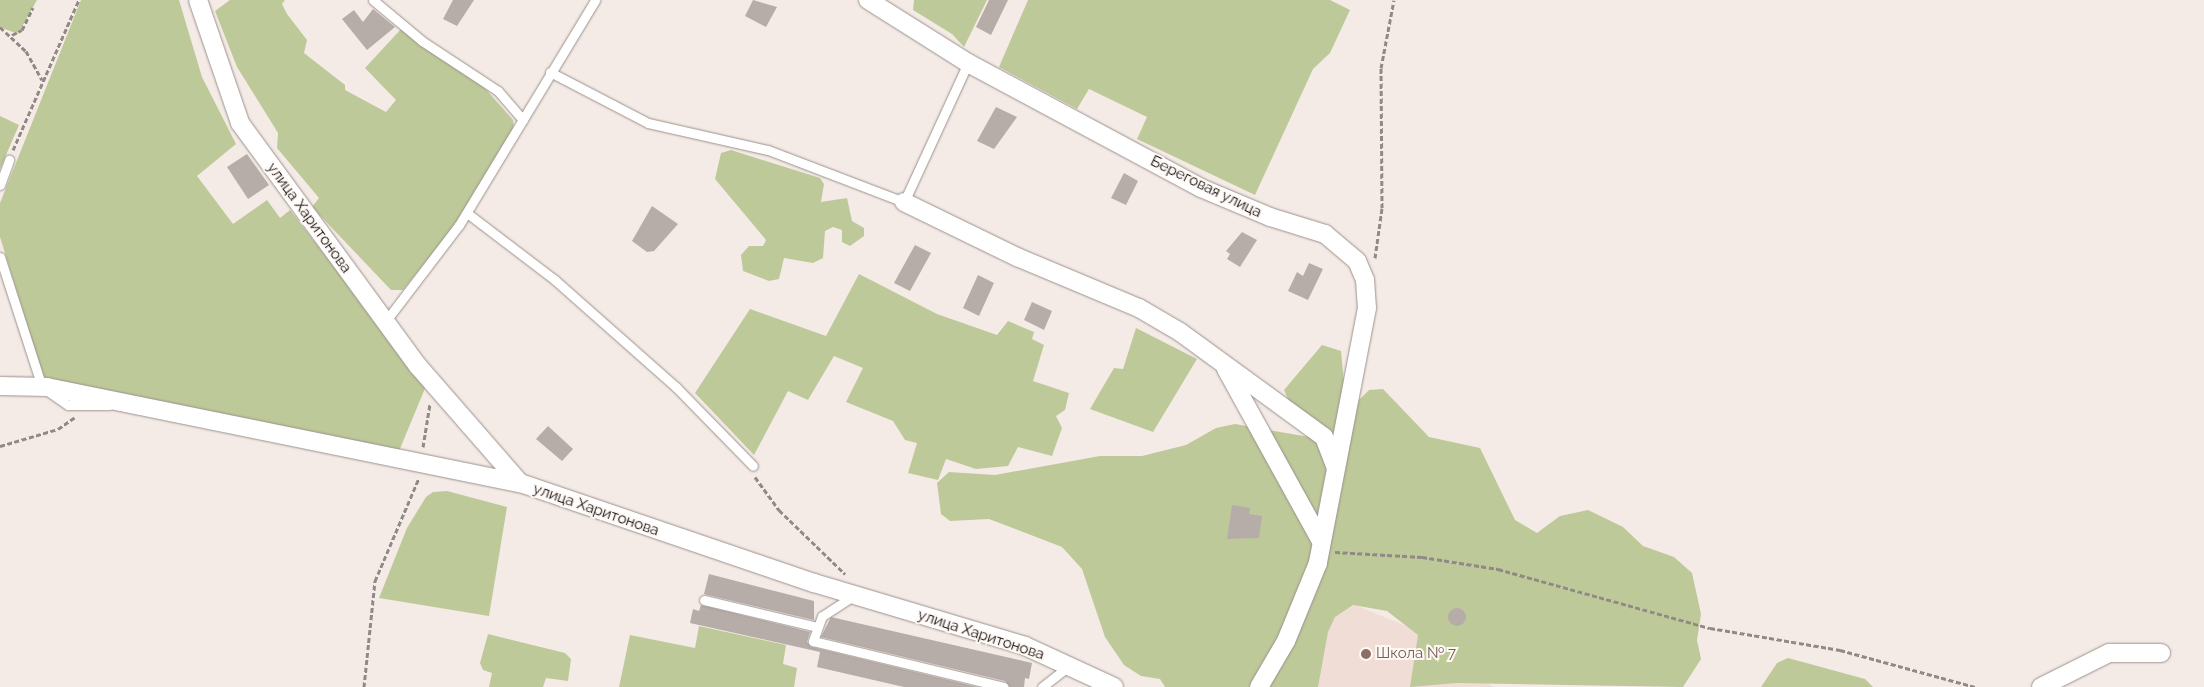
<!DOCTYPE html>
<html>
<head>
<meta charset="utf-8">
<style>
	body { margin:0 }
	#map { position:relative; width:2204px; height:687px; overflow:hidden; background:#f5ebe6; font-family:Raleway,sans-serif }
	div>[style] { position:absolute }
	[style*='--x'] { left:calc(var(--x)*1px); top:calc(var(--y)*1px); width:calc(var(--w)*1px); rotate:calc(var(--a)*1deg) }
	.built>* { inset:0; background:#f0ded6 }
	.green>* { inset:0; background:#bec999 }
	.building>* { inset:0; background:#b6aca8 }
	.round { border-radius:50% }
	.path>* { height:3px; margin-top:-1.5px; transform-origin:0; background:repeating-linear-gradient(90deg,#908985 0 5px,transparent 0 7.5px) }
	.roads { filter:drop-shadow(0 0 1px #9b918d) drop-shadow(0 0 1px #9b918d) }
	.lane>* { height:9px; margin:-4.5px; padding:0 4.5px; transform-origin:4.5px; border-radius:4.5px; background:#fff }
	.street>* { height:18px; margin:-9px; padding:0 9px; transform-origin:9px; border-radius:9px; background:#fff }
	.dots>* { width:14px; height:14px; translate:-50% -50%; box-sizing:border-box; border:2px solid #fff9f6; border-radius:50% }
	span { translate:-50% -50%; white-space:nowrap; text-align:center; line-height:1.15; -webkit-text-stroke:4px #fff9f6; paint-order:stroke }
	.street-label { font-size:15px; color:#151210 }
	.education-label { font-size:15px; color:#785e54 }
	.left { translate:0 -50%; text-align:left }
</style>
</head>
<body>
<div id="map">
	<div class="built">
		<div style="clip-path:polygon(1331px 595px,1423px 633px,1493px 687px,1307px 687px)"></div>
	</div>
	<div class="green">
		<div style="clip-path:polygon(0 0,37px 0,18px 34px,0 27px)"></div>
		<div style="clip-path:polygon(81px 0,179px 0,202px 77px,236px 144px,197px 176px,233px 224px,267px 200px,280px 218px,290px 210px,426px 386px,399px 451px,52px 384px,43px 376px,0 237px,0 203px)"></div>
		<div style="clip-path:polygon(230px 0,285px 0,282px 4px,287px 14px,307px 40px,304px 53px,345px 85px,345px 90px,386px 112px,396px 100px,365px 68px,402px 28px,482px 85px,513px 120px,514px 128px,456px 224px,403px 290px,391px 290px,312px 207px,319px 198px,277px 148px,278px 133px,237px 67px,215px 11px)"></div>
		<div style="clip-path:polygon(914px 0,987px 0,964px 47px,952px 34px,913px 10px)"></div>
		<div style="clip-path:polygon(1028px 0,1330px 0,1350px 10px,1330px 53px,1313px 69px,1255px 195px,1137px 139px,1147px 117px,1089px 89px,1077px 109px,999px 67px)"></div>
		<div style="clip-path:polygon(0 116px,19px 125px,0 169px)"></div>
		<div style="clip-path:polygon(731px 150px,820px 178px,824px 184px,821px 202px,847px 198px,852px 221px,864px 228px,864px 236px,850px 246px,842px 242px,842px 230px,833px 227px,825px 231px,823px 258px,813px 263px,784px 258px,779px 279px,769px 281px,743px 271px,741px 255px,749px 246px,763px 246px,766px 240px,715px 179px,721px 153px)"></div>
		<div style="clip-path:polygon(859px 274px,937px 314px,997px 335px,1008px 321px,1034px 332px,1032px 339px,1044px 345px,1033px 381px,1069px 393px,1065px 410px,1056px 416px,1062px 428px,1052px 456px,1018px 447px,1008px 466px,976px 469px,946px 459px,938px 480px,908px 473px,917px 443px,905px 440px,893px 421px,846px 402px,863px 368px,834px 356px,808px 400px,788px 391px,754px 455px,695px 393px,750px 309px,826px 336px)"></div>
		<div style="clip-path:polygon(1136px 328px,1197px 359px,1153px 432px,1090px 409px,1114px 368px,1123px 369px)"></div>
		<div style="clip-path:polygon(1322px 345px,1341px 351px,1344px 383px,1356px 403px,1369px 390px,1383px 389px,1429px 437px,1480px 448px,1515px 520px,1537px 533px,1560px 516px,1588px 510px,1623px 527px,1643px 546px,1674px 557px,1692px 573px,1701px 614px,1697px 640px,1701px 659px,1683px 687px,1457px 683px,1410px 687px,1418px 635px,1387px 611px,1353px 605px,1335px 617px,1328px 632px,1318px 687px,1165px 687px,1160px 679px,1141px 676px,1124px 665px,1105px 637px,1082px 569px,1062px 547px,989px 519px,950px 521px,941px 514px,937px 483px,949px 472px,995px 475px,1100px 456px,1142px 456px,1186px 445px,1216px 428px,1235px 424px,1315px 438px,1295px 415px,1284px 390px)"></div>
		<div style="clip-path:polygon(447px 491px,507px 507px,489px 616px,379px 598px,407px 528px,426px 497px,433px 492px)"></div>
		<div style="clip-path:polygon(699px 626px,786px 645px,783px 664px,797px 668px,794px 687px,619px 687px,630px 635px,695px 648px)"></div>
		<div style="clip-path:polygon(488px 634px,565px 653px,571px 659px,568px 681px,546px 678px,543px 687px,489px 687px,492px 673px,483px 670px,480px 663px)"></div>
		<div style="clip-path:polygon(1788px 658px,1865px 679px,1873px 687px,1761px 687px,1777px 663px)"></div>
	</div>
	<div class="building">
		<div style="clip-path:polygon(453px 0,474px 0,457px 26px,443px 19px)"></div>
		<div style="clip-path:polygon(753px 0,777px 7px,766px 27px,745px 16px)"></div>
		<div style="clip-path:polygon(989px 0,1008px 0,991px 35px,976px 27px)"></div>
		<div style="clip-path:polygon(373px 9px,395px 27px,367px 50px,342px 19px,354px 10px,363px 22px)"></div>
		<div style="clip-path:polygon(996px 107px,1017px 117px,994px 149px,977px 141px)"></div>
		<div style="clip-path:polygon(247px 154px,269px 185px,248px 199px,227px 167px)"></div>
		<div style="clip-path:polygon(1124px 173px,1138px 181px,1126px 205px,1111px 198px)"></div>
		<div style="clip-path:polygon(652px 206px,678px 224px,654px 251px,647px 252px,632px 241px)"></div>
		<div style="clip-path:polygon(1242px 232px,1257px 240px,1240px 267px,1227px 259px,1230px 254px,1226px 251px)"></div>
		<div style="clip-path:polygon(915px 245px,931px 253px,910px 291px,894px 283px)"></div>
		<div style="clip-path:polygon(1309px 263px,1323px 269px,1308px 300px,1288px 291px,1297px 272px,1303px 276px)"></div>
		<div style="clip-path:polygon(978px 275px,994px 283px,979px 316px,963px 308px)"></div>
		<div style="clip-path:polygon(1032px 302px,1052px 311px,1044px 330px,1024px 320px)"></div>
		<div style="clip-path:polygon(548px 426px,573px 449px,562px 461px,536px 439px)"></div>
		<div style="clip-path:polygon(1232px 505px,1250px 508px,1249px 514px,1262px 516px,1259px 538px,1227px 539px)"></div>
		<div style="clip-path:polygon(709px 574px,814px 601px,814px 620px,704px 594px)"></div>
		<div style="clip-path:polygon(701px 605px,810px 632px,807px 642px,812px 647px,977px 687px,904px 687px,817px 667px,820px 652px,690px 623px,693px 609px,699px 611px)"></div>
		<div class="round" style="left:1448px;top:608px;width:18px;height:18px"></div>
		<div style="clip-path:polygon(831px 617px,1032px 663px,1029px 679px,1025px 678px,1024px 687px,1010px 687px,1005px 681px,821px 637px)"></div>
	</div>
	<div class="path">
		<div style="--x:0;--y:27;--w:35;--a:43"></div>
		<div style="--x:26;--y:51;--w:33;--a:61"></div>
		<div style="--x:12;--y:35;--w:11;--a:-27"></div>
		<div style="--x:22;--y:30;--w:25;--a:-64"></div>
		<div style="--x:13;--y:150;--w:164;--a:-66.3"></div>
		<div style="--x:1375;--y:258;--w:50;--a:-82"></div>
		<div style="--x:1382;--y:208;--w:140;--a:-90.4"></div>
		<div style="--x:1381;--y:68;--w:69;--a:-79.2"></div>
		<div style="--x:0;--y:446;--w:60;--a:-16.3"></div>
		<div style="--x:58;--y:429;--w:21;--a:-35"></div>
		<div style="--x:423;--y:447;--w:44;--a:-80.8"></div>
		<div style="--x:755;--y:477;--w:41;--a:54"></div>
		<div style="--x:779;--y:510;--w:92;--a:44.1"></div>
		<div style="--x:1335;--y:552;--w:87;--a:3.3"></div>
		<div style="--x:1422;--y:557;--w:77;--a:9"></div>
		<div style="--x:1498;--y:569;--w:220;--a:15.6"></div>
		<div style="--x:1710;--y:628;--w:132;--a:9.6"></div>
		<div style="--x:1840;--y:650;--w:140;--a:15.3"></div>
		<div style="--x:364;--y:687;--w:107;--a:-84.1"></div>
		<div style="--x:375;--y:581;--w:112;--a:-66.9"></div>
	</div>
	<div class="roads">
		<div class="lane">
			<div style="--x:373;--y:0;--w:64;--a:39.9"></div>
			<div style="--x:422;--y:41;--w:91;--a:33.3"></div>
			<div style="--x:498;--y:91;--w:38;--a:49"></div>
			<div style="--x:550;--y:72;--w:110;--a:27.5"></div>
			<div style="--x:648;--y:123;--w:123;--a:12.7"></div>
			<div style="--x:768;--y:150;--w:146;--a:20.9"></div>
			<div style="--x:904;--y:202;--w:153;--a:-65.3"></div>
			<div style="--x:0;--y:185;--w:27;--a:-70"></div>
			<div style="--x:467;--y:213;--w:111;--a:37.3"></div>
			<div style="--x:555;--y:280;--w:162;--a:41.5"></div>
			<div style="--x:676;--y:387;--w:110;--a:45.7"></div>
			<div style="--x:0;--y:257;--w:137;--a:72.1"></div>
			<div style="--x:42;--y:387;--w:32;--a:35"></div>
			<div style="--x:68;--y:405;--w:41;--a:0"></div>
			<div style="--x:385;--y:322;--w:122;--a:-52.7"></div>
			<div style="--x:459;--y:225;--w:263;--a:-58.8"></div>
			<div style="--x:853;--y:596;--w:37;--a:147"></div>
			<div style="--x:822;--y:616;--w:27;--a:110"></div>
			<div style="--x:813;--y:641;--w:196;--a:13.5"></div>
			<div style="--x:704;--y:600;--w:116;--a:13.4"></div>
			<div style="--x:1042;--y:687;--w:34;--a:-38"></div>
		</div>
		<div class="street">
			<div style="--x:198;--y:0;--w:130;--a:71.1"></div>
			<div style="--x:240;--y:123;--w:301;--a:53.8"></div>
			<div style="--x:418;--y:366;--w:155;--a:48.9"></div>
			<div style="--x:520;--y:483;--w:311;--a:18.8"></div>
			<div style="--x:814;--y:583;--w:220;--a:16.6"></div>
			<div style="--x:1025;--y:646;--w:98;--a:24.7"></div>
			<div style="--x:868;--y:0;--w:118;--a:32.2"></div>
			<div style="--x:968;--y:63;--w:264;--a:28.2"></div>
			<div style="--x:1201;--y:188;--w:75;--a:22.8"></div>
			<div style="--x:1270;--y:217;--w:58;--a:17.2"></div>
			<div style="--x:1325;--y:234;--w:42;--a:40.2"></div>
			<div style="--x:1357;--y:261;--w:21;--a:67"></div>
			<div style="--x:1365;--y:280;--w:28;--a:86"></div>
			<div style="--x:1367;--y:308;--w:260;--a:100.9"></div>
			<div style="--x:1318;--y:563;--w:84;--a:112.3"></div>
			<div style="--x:1286;--y:641;--w:53;--a:120.4"></div>
			<div style="--x:904;--y:202;--w:126;--a:26"></div>
			<div style="--x:1017;--y:257;--w:132;--a:22.7"></div>
			<div style="--x:1139;--y:308;--w:48;--a:30.3"></div>
			<div style="--x:1180;--y:332;--w:178;--a:36.1"></div>
			<div style="--x:1324;--y:437;--w:33;--a:69"></div>
			<div style="--x:1226;--y:369;--w:194;--a:61.1"></div>
			<div style="--x:0;--y:386;--w:47;--a:1.2"></div>
			<div style="--x:47;--y:387;--w:483;--a:11.5"></div>
			<div style="--x:2041;--y:687;--w:76;--a:-26.6"></div>
			<div style="--x:2109;--y:653;--w:52;--a:0"></div>
		</div>
	</div>
	<div class="dots">
		<div style="left:1366px;top:654px;background:#8d6e63"></div>
	</div>
	<div class="street-label">
		<span style="left:1206px;top:187px;rotate:26deg">Береговая улица</span>
		<span style="left:309px;top:218px;rotate:54deg">улица Харитонова</span>
		<span style="left:596px;top:510px;rotate:19deg">улица Харитонова</span>
		<span style="left:981px;top:635px;rotate:18deg">улица Харитонова</span>
	</div>
	<div class="education-label">
		<span class="left" style="left:1376px;top:654px">Школа № 7</span>
	</div>
</div>
</body>
</html>
